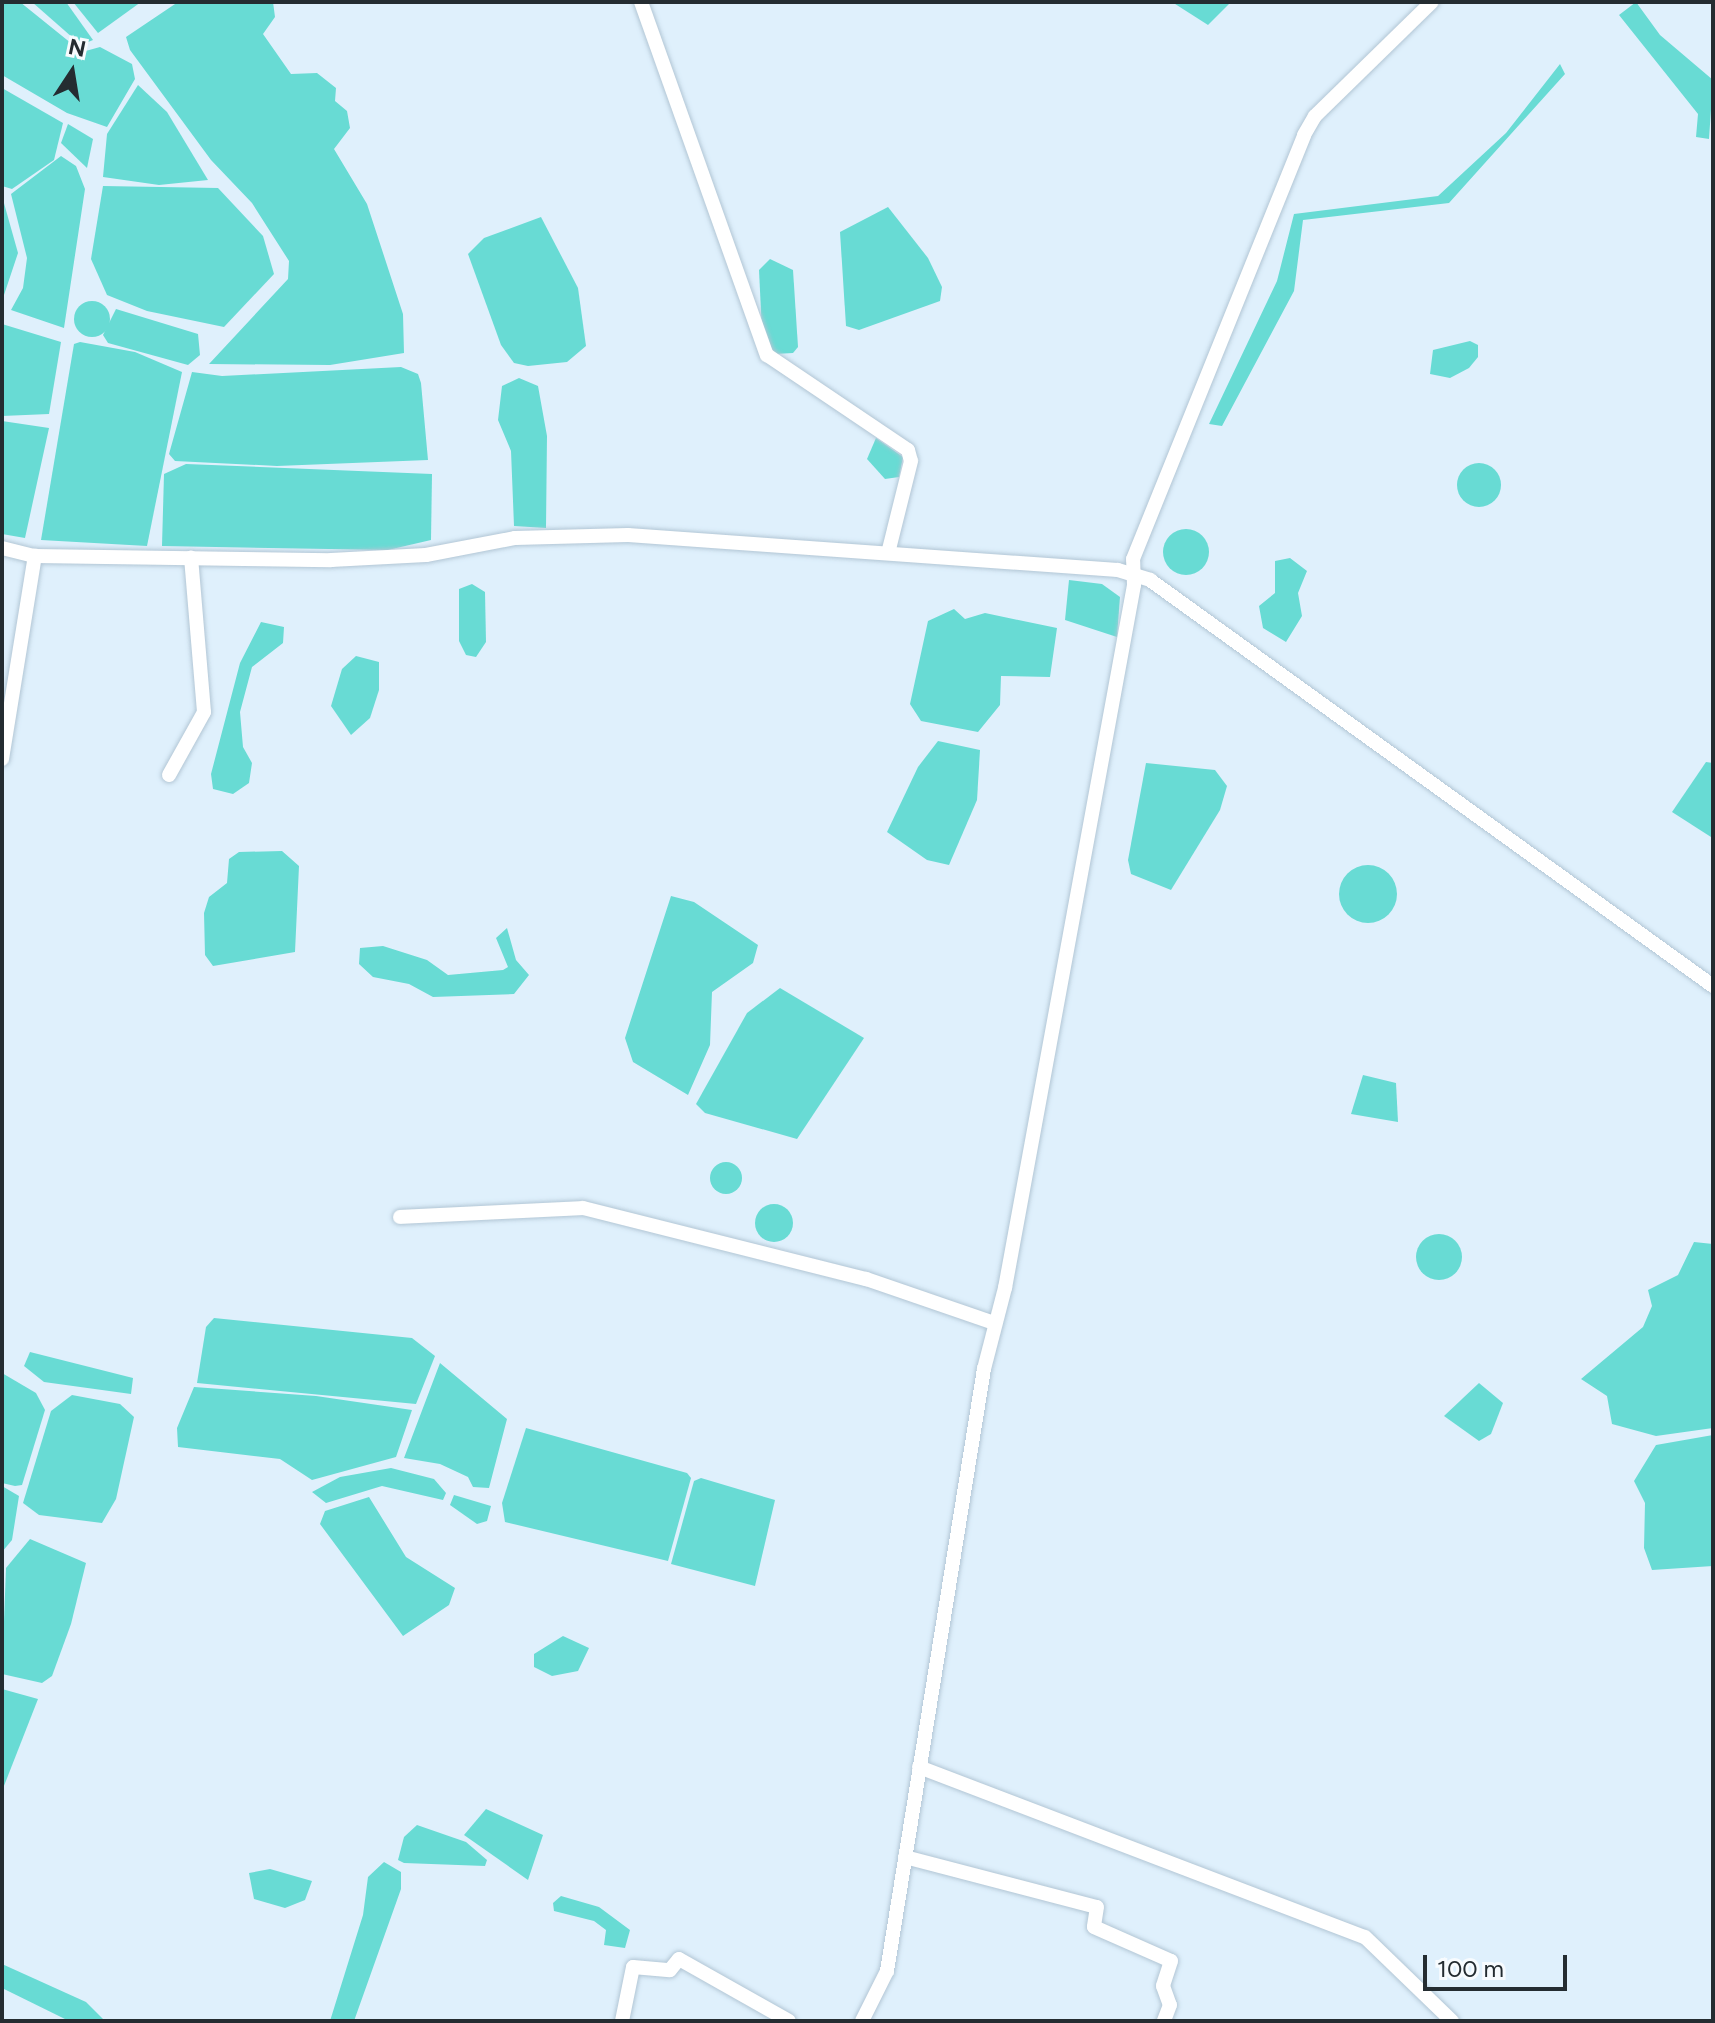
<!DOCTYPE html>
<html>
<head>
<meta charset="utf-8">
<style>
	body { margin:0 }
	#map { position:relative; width:1715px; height:2023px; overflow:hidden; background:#dff0fc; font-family:Figtree,sans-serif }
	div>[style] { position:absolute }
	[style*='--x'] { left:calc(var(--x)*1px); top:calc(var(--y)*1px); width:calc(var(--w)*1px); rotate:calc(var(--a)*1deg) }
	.water>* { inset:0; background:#68dbd4 }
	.round { border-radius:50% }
	.roads { filter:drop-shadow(0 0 2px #b2c6d5) drop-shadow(0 0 2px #b2c6d5) }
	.minor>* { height:14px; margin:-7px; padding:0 7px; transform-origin:7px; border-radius:7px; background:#fff }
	span { translate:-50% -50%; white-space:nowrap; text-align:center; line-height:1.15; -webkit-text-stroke:8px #f7fbfe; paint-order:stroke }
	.frame { position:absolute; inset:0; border:4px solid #242c31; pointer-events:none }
	.north { position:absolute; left:32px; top:32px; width:80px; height:80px; -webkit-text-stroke:6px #f7fbfe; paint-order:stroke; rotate:12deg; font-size:22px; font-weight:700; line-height:32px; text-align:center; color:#242c31 }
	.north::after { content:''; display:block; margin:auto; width:28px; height:36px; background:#242c31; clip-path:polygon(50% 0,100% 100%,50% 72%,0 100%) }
	.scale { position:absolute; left:1423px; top:1955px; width:144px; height:36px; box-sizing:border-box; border:4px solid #242c31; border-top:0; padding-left:10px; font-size:24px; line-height:28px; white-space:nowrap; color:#242c31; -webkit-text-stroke:6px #f7fbfe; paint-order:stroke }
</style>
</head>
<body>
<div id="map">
	<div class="water">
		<div style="clip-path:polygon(2px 2px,20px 2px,82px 52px,100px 47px,132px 64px,135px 79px,107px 127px,67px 113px,2px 75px)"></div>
		<div style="clip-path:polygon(32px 2px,66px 2px,93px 40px,81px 45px)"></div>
		<div style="clip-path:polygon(73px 2px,141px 2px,98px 33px)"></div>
		<div style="clip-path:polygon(178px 2px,273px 2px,275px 17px,263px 34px,291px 74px,317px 73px,336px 88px,335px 101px,347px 111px,350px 128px,334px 149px,367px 204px,403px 314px,404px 353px,330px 365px,209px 364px,288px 279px,289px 261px,252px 203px,211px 160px,130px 50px,126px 37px)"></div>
		<div style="clip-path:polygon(1172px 2px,1231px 2px,1208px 25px)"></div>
		<div style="clip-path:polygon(1636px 2px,1660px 35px,1713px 80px,1709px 139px,1696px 137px,1698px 114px,1619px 15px)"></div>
		<div style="clip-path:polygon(1560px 64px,1565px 74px,1449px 203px,1303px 220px,1294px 291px,1222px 426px,1209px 424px,1277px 281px,1294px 214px,1438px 196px,1506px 133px)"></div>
		<div style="clip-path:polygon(138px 85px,167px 112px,208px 180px,159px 185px,103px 177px,107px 134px)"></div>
		<div style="clip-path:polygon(2px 88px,63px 123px,54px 160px,12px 189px,2px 186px)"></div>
		<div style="clip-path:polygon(68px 124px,93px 139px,87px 168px,61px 143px)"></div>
		<div style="clip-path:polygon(61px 156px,76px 166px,85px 189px,64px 328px,11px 310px,23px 288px,27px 258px,11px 194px)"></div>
		<div style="clip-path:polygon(103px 186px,218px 188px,263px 236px,274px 274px,224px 327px,147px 311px,107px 295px,91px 259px)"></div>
		<div style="clip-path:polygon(2px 196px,18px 253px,2px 301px)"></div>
		<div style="clip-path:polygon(888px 207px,928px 258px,942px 287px,940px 301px,859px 330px,846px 326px,840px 232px)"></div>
		<div style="clip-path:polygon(541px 217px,578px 288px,586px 346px,567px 362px,528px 366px,514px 363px,501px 345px,468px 254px,484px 238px)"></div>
		<div style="clip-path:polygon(770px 259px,793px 270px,798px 347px,793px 353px,775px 354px,762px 332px,759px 270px)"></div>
		<div class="round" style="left:74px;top:301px;width:36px;height:36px"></div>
		<div style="clip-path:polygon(116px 309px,198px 334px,200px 355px,188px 365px,108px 343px,103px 335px)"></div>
		<div style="clip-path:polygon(2px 324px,61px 342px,49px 414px,2px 416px)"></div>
		<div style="clip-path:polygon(1470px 341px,1478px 345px,1478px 357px,1469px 368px,1450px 378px,1430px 374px,1433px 350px)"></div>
		<div style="clip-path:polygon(80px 342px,135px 352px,182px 372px,147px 546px,41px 540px,74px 344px)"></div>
		<div style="clip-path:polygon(401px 367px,418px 374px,421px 383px,428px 460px,277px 466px,175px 461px,169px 454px,192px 372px,222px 376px)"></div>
		<div style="clip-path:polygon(519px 378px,538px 386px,547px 436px,546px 528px,514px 526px,511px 451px,498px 420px,502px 386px)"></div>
		<div style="clip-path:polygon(2px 421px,49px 428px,25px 538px,2px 534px)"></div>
		<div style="clip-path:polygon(876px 438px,903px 457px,899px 477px,885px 479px,867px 459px)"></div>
		<div class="round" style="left:1457px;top:463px;width:44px;height:44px"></div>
		<div style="clip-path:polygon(186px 464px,432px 474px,431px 540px,388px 550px,162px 546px,164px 474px)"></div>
		<div class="round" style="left:1163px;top:529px;width:46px;height:46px"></div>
		<div style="clip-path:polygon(1290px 558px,1307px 571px,1298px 593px,1302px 616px,1286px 642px,1263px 628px,1259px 606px,1275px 593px,1275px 561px)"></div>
		<div style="clip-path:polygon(1069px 580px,1102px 584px,1120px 597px,1117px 637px,1065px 620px)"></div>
		<div style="clip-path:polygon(472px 584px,485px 592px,486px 642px,476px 657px,466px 655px,459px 641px,459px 589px)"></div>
		<div style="clip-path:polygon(954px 609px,965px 619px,985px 613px,1057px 628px,1050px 677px,1001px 676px,1000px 705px,978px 732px,921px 721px,910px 704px,928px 621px)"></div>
		<div style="clip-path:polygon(261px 622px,284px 627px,283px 643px,252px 667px,240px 712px,243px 747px,252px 763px,249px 783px,233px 794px,213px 789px,211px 774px,240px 663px)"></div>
		<div style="clip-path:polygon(356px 656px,379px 662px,379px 690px,370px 718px,351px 735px,331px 706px,342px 669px)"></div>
		<div style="clip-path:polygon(938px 741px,980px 750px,977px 800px,949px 865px,927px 860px,887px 832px,918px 767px)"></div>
		<div style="clip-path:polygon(1706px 762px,1713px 763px,1711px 837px,1672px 812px)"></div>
		<div style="clip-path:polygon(1146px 763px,1215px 770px,1227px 786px,1220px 810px,1171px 890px,1131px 874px,1128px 860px)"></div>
		<div style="clip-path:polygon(282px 851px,299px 866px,295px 952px,213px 966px,205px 955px,204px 913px,209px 897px,227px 883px,229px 859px,239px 852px)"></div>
		<div class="round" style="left:1339px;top:865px;width:58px;height:58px"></div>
		<div style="clip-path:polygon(671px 896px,694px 902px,758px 945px,753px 963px,712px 992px,710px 1045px,688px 1095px,633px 1062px,625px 1038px)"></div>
		<div style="clip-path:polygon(507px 928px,516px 960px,529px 975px,514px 994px,433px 997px,409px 984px,373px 977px,359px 964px,360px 948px,383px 946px,427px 960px,448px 975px,503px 970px,508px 967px,496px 938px)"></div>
		<div style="clip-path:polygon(780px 988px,864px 1038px,797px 1139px,705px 1113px,696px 1104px,747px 1013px)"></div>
		<div style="clip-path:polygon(1363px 1075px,1396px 1083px,1398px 1122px,1351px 1114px)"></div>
		<div class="round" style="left:710px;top:1162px;width:32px;height:32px"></div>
		<div class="round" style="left:755px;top:1204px;width:38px;height:38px"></div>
		<div class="round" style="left:1416px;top:1234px;width:46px;height:46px"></div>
		<div style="clip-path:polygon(1694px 1242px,1713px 1244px,1713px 1428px,1656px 1436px,1612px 1424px,1607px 1396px,1581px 1379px,1643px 1327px,1652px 1306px,1648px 1290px,1678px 1275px)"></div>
		<div style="clip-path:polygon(214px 1318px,412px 1338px,435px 1356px,416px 1404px,197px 1383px,206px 1327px)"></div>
		<div style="clip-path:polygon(30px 1352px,133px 1378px,131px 1394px,44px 1382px,24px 1366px)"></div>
		<div style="clip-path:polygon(440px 1363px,507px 1419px,489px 1488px,473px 1487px,468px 1477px,440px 1464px,404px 1458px)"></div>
		<div style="clip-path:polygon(2px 1373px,36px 1393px,45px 1410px,22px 1485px,15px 1486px,2px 1483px)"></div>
		<div style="clip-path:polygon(1479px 1383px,1503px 1403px,1491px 1434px,1479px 1441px,1444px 1416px)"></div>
		<div style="clip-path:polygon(194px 1387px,316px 1396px,412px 1410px,396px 1457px,312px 1480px,280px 1459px,178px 1447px,177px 1428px)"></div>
		<div style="clip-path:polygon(72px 1395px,120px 1404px,134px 1417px,116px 1499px,102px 1523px,39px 1515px,23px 1503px,51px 1411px)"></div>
		<div style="clip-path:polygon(526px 1428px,687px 1473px,691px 1478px,668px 1561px,505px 1522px,502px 1503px)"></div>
		<div style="clip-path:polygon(1713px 1435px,1713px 1566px,1652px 1570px,1644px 1548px,1645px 1503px,1634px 1481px,1656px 1445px)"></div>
		<div style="clip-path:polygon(391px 1468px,434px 1479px,446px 1493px,443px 1500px,382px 1486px,326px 1503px,312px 1492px,340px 1477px)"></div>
		<div style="clip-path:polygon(701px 1478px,775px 1500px,755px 1586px,671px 1564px,694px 1481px)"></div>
		<div style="clip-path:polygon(2px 1486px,19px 1496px,12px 1540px,2px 1552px)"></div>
		<div style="clip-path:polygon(454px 1495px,491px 1506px,487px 1521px,477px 1524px,450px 1505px)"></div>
		<div style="clip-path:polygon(369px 1497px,406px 1557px,455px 1588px,449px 1605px,403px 1636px,320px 1524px,325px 1511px)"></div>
		<div style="clip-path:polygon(30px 1539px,86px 1563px,71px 1624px,52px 1676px,42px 1683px,2px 1674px,6px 1568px)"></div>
		<div style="clip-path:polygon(563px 1636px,589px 1648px,578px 1671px,552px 1676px,534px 1667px,534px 1654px)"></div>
		<div style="clip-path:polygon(2px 1689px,38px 1699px,2px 1791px)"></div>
		<div style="clip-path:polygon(486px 1809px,543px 1835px,528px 1880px,464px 1835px)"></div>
		<div style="clip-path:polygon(417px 1825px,466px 1842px,487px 1860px,485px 1866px,404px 1863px,398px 1860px,404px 1837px)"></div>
		<div style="clip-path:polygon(384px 1862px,401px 1872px,401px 1889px,354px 2021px,330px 2021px,363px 1915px,368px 1877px)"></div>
		<div style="clip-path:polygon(270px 1869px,312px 1881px,305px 1900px,285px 1908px,254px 1899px,249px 1873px)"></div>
		<div style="clip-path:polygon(561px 1896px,599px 1907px,630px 1930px,625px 1948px,604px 1945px,606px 1930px,594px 1921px,554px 1911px,553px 1903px)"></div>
		<div style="clip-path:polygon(2px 1964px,86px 2002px,105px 2021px,69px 2021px,2px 1988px)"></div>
	</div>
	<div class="roads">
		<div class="minor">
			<div style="--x:641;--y:2;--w:375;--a:70.4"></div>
			<div style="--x:767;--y:355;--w:170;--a:34"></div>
			<div style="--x:908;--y:450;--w:11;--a:75"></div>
			<div style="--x:911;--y:461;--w:91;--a:104"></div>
			<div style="--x:2;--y:548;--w:34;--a:14"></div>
			<div style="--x:35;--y:556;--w:296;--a:0.8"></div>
			<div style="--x:331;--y:560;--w:95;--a:-3"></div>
			<div style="--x:426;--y:555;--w:91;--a:-10.8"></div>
			<div style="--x:515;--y:538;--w:113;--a:-1.5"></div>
			<div style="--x:628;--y:535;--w:491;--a:4.1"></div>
			<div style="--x:1118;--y:570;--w:34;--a:17"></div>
			<div style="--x:1150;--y:580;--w:694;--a:35.8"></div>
			<div style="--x:2;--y:759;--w:206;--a:-80.8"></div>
			<div style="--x:169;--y:775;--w:72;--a:-60.9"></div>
			<div style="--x:204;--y:712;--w:155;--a:-94.8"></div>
			<div style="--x:400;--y:1217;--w:183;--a:-2.8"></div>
			<div style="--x:583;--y:1208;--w:292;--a:14.1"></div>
			<div style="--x:866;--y:1279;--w:135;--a:19"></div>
			<div style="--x:919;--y:1767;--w:477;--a:20.9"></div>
			<div style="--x:1365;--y:1937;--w:121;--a:44"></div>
			<div style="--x:905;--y:1857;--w:198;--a:14.6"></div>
			<div style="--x:1097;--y:1907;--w:20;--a:99"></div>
			<div style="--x:1094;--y:1927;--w:84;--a:23.8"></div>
			<div style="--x:1171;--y:1961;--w:26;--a:108"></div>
			<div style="--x:1163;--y:1986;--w:20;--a:70"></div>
			<div style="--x:1170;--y:2005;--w:17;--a:111"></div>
			<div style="--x:622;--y:2021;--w:55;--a:-78.5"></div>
			<div style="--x:633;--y:1967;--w:37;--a:5"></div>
			<div style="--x:670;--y:1970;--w:14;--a:-51"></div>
			<div style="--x:679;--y:1959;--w:126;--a:29.4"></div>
			<div style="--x:862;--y:2021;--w:56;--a:-63.4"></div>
			<div style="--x:887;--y:1971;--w:610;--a:-80.85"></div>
			<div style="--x:984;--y:1369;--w:84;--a:-75.5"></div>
			<div style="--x:1005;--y:1288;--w:715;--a:-79.6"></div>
			<div style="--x:1134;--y:585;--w:26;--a:-92"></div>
			<div style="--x:1133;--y:559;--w:457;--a:-68"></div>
			<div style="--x:1304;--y:135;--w:22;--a:-60"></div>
			<div style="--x:1315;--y:116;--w:163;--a:-44.3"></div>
		</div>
	</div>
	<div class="frame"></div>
	<div class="north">N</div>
	<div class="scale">100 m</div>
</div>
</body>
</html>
